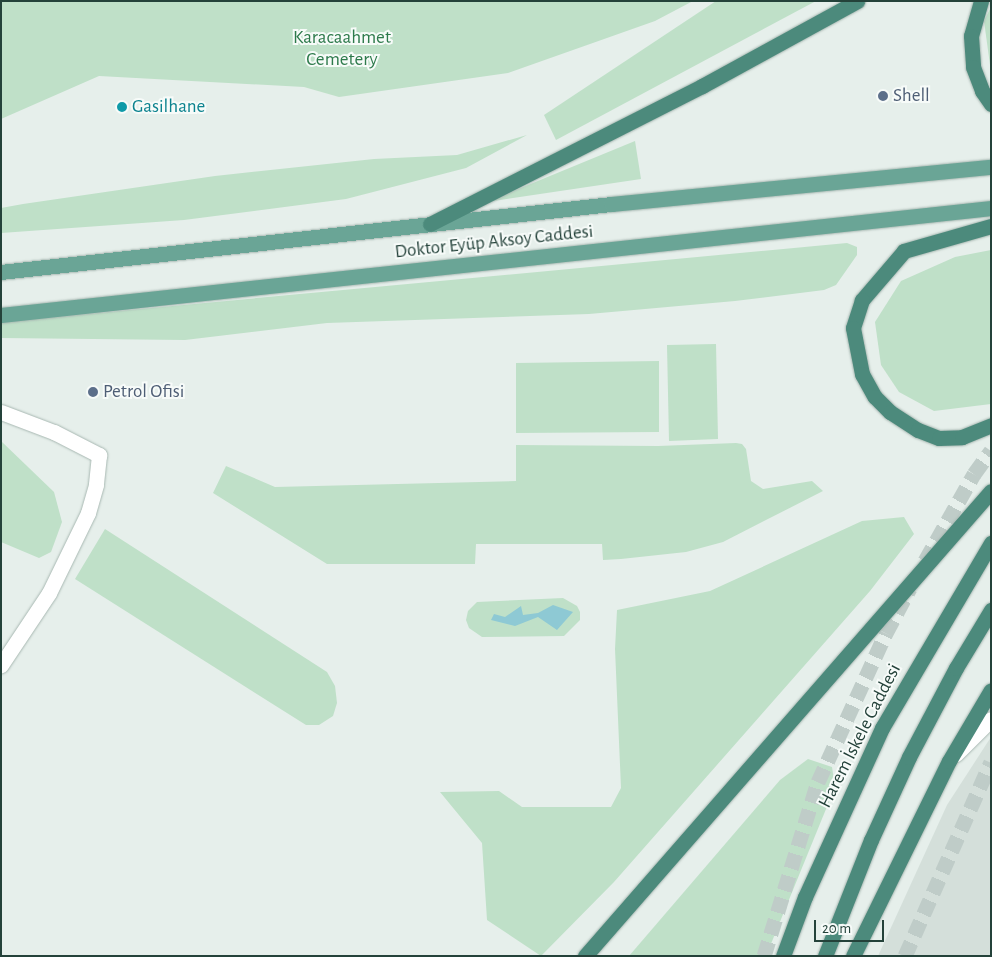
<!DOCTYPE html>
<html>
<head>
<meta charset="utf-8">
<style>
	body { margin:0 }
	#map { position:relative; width:992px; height:957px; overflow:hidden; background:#e6efeb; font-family:"Alegreya Sans",sans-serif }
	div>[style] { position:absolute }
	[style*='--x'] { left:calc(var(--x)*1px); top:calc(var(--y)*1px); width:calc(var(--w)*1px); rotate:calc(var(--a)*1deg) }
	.built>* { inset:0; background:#d4dfda }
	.green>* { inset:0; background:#bfe0c8 }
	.water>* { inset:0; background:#8ec9d4 }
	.trunk-tunnel>* { height:15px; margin-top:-7.5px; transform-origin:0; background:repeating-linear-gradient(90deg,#bfccc8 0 15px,transparent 0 23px) }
	.roads { filter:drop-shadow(0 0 1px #a8b8b2) drop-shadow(0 0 1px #a8b8b2) }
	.tertiary>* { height:15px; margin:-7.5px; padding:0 7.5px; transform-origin:7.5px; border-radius:7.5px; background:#fff }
	.secondary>* { height:15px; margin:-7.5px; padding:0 7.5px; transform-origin:7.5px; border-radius:7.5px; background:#fff }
	.primary>* { height:15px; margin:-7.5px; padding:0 7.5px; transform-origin:7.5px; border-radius:7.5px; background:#6aa596 }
	.trunk>* { height:15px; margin:-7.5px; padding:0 7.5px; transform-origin:7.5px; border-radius:7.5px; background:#4c8a7c }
	.dots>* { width:14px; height:14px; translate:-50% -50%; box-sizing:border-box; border:2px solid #f7fbf9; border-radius:50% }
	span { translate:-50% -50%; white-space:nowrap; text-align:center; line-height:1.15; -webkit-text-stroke:4px #f7fbf9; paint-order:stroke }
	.park-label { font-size:19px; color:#2d7a4b }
	.service-label { font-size:19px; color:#4e5e75 }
	.left { translate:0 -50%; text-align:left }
	.culture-label { font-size:19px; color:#0d838f }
	.street-label { font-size:19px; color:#24423a }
	.frame { position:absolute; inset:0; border:2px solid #24423a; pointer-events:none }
	.scale { position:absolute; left:814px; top:920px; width:70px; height:22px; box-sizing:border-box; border:2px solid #24423a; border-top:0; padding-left:6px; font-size:15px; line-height:18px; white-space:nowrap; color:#24423a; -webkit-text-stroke:4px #f7fbf9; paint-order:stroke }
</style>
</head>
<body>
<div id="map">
	<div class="built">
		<div style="clip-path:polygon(991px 737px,991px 956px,878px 956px,947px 805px)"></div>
	</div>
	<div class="green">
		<div style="clip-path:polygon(1px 1px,693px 1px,655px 21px,508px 73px,339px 97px,304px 87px,99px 76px,1px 119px)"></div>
		<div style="clip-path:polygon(716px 1px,816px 1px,556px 140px,544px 115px)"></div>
		<div style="clip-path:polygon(991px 7px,991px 72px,984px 21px)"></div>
		<div style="clip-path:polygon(527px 135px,466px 168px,346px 199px,184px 220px,1px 233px,1px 208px,23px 204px,215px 176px,374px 159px,457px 155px)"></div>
		<div style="clip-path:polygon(635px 141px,641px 179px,487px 202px)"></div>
		<div style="clip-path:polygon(847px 243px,857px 247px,857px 255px,836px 285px,824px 290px,735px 301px,589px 314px,327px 323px,185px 340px,1px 338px,1px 322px)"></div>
		<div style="clip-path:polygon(991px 250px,991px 404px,934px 411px,899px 392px,881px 365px,875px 322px,901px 281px,955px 257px)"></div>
		<div style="clip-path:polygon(716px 344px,718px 439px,669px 441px,667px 345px)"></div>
		<div style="clip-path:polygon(659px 361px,659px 432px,516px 433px,516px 363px)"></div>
		<div style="clip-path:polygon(1px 441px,54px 492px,62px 522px,51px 552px,39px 558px,1px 542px)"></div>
		<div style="clip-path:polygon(736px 443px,742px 444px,746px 449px,751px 481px,763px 489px,812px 481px,823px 491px,723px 542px,686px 552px,621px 559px,603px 560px,602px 544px,476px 544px,475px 564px,327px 564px,213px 493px,226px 466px,275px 487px,516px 481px,516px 445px,658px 446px)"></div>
		<div style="clip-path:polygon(904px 517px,914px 534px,870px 591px,614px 882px,541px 956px,487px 920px,482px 843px,440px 792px,499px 791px,522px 807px,611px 807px,621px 788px,615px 649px,617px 610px,710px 591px,862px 521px)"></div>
		<div style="clip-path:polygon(105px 529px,327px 672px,335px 686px,337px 703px,333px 716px,319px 725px,306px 725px,75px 579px)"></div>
		<div style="clip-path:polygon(563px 598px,577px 606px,580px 612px,580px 620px,564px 636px,482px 637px,469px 628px,466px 620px,468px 611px,477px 602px)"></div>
		<div style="clip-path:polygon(808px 759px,832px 767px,835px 787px,766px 956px,629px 956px,780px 780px)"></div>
	</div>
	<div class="water">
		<div style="clip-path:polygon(553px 605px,573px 612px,557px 630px,538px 617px,515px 626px,491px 620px,494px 614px,505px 617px,521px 606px,523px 615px,538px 613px)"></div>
	</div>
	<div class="trunk-tunnel">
		<div style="--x:925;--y:561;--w:100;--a:-60.6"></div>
		<div style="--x:974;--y:474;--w:29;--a:-54"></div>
		<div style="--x:764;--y:956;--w:182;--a:-72.8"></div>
		<div style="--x:818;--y:782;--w:164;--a:-65.5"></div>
		<div style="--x:886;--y:633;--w:51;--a:-61.9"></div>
		<div style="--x:905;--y:956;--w:212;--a:-66.1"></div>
	</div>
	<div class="roads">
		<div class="tertiary">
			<div style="--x:1;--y:412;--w:57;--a:20.7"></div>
			<div style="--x:54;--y:432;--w:51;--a:27.1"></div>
			<div style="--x:99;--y:455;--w:30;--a:96"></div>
			<div style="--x:96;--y:485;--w:29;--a:106"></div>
			<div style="--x:88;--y:513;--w:89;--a:116"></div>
			<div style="--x:49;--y:593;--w:87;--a:123.7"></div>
		</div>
		<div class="secondary">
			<div style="--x:956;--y:754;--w:49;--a:-45"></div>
		</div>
		<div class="primary">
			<div style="--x:1;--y:272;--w:614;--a:-6.36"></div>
			<div style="--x:611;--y:204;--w:382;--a:-5.6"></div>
			<div style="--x:1;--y:315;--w:996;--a:-6.17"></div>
		</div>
		<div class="trunk">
			<div style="--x:981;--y:1;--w:36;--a:106"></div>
			<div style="--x:971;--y:36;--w:31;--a:86"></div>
			<div style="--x:973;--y:67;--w:26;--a:69"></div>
			<div style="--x:982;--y:91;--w:16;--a:55"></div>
			<div style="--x:430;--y:224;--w:305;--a:-26.9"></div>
			<div style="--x:702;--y:86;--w:177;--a:-28.7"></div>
			<div style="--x:991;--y:226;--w:91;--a:164"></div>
			<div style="--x:904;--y:251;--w:65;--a:130.6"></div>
			<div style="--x:862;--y:300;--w:29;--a:108"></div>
			<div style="--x:853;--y:328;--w:47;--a:78.9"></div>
			<div style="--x:862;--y:374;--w:26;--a:61"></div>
			<div style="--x:875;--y:397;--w:21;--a:45"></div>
			<div style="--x:890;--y:412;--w:33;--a:33"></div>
			<div style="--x:918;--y:430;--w:22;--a:21"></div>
			<div style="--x:939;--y:438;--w:23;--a:-2"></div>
			<div style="--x:962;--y:437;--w:31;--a:-22"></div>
			<div style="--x:585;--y:956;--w:617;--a:-48.88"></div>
			<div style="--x:783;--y:956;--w:63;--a:-69.6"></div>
			<div style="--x:805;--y:897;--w:186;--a:-65.5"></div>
			<div style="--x:882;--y:728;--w:215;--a:-59.5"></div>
			<div style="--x:825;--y:956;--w:125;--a:-68.4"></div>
			<div style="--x:871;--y:840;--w:91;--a:-65.4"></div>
			<div style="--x:909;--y:757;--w:101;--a:-62.2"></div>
			<div style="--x:956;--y:668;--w:68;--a:-58.9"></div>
			<div style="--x:853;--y:956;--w:217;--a:-63.8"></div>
			<div style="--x:949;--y:761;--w:82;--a:-59.4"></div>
		</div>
	</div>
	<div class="dots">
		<div style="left:883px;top:96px;background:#5c6f8a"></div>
		<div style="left:122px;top:107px;background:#0f9aa8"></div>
		<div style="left:93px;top:392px;background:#5c6f8a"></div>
	</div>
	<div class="park-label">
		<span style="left:342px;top:49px">Karacaahmet<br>Cemetery</span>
	</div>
	<div class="service-label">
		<span class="left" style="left:893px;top:96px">Shell</span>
		<span class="left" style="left:103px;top:392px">Petrol Ofisi</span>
	</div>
	<div class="culture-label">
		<span class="left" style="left:132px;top:107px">Gasilhane</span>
	</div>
	<div class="street-label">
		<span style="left:494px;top:242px;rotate:-6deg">Doktor Eyüp Aksoy Caddesi</span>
		<span style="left:860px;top:736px;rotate:-63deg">Harem İskele Caddesi</span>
	</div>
	<div class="frame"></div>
	<div class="scale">20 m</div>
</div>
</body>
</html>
